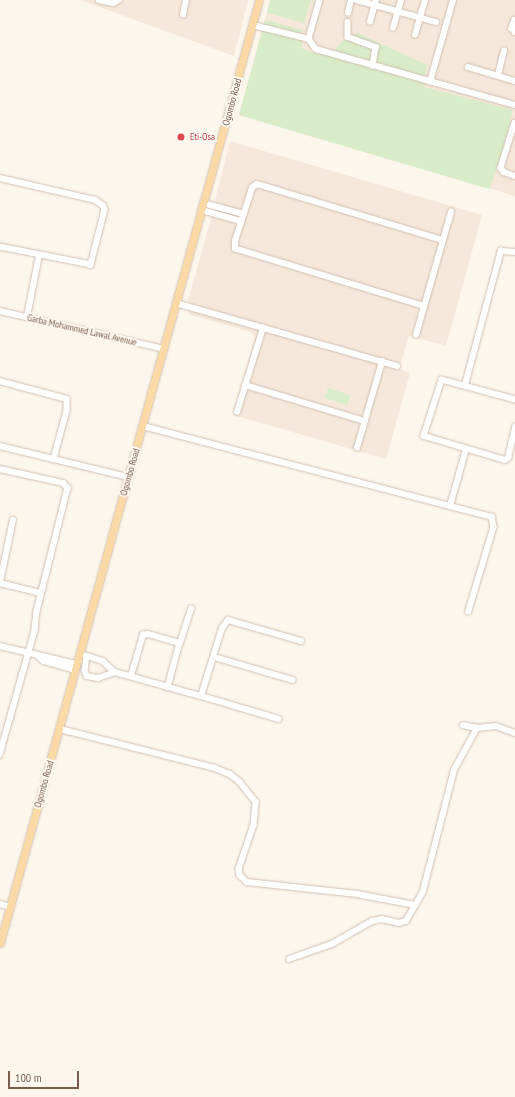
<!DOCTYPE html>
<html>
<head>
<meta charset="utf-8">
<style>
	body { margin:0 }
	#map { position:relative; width:515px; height:1097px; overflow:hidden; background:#fdf6ec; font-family:"PT Sans Narrow",sans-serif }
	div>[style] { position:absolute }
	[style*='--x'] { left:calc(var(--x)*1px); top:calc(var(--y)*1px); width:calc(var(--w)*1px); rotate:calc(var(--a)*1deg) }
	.residential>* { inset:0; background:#f5e8da }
	.green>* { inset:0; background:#d8ecc9 }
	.roads { filter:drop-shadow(0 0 1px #d1beb0) drop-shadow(0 0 1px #d1beb0) }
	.minor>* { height:5.5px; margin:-2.75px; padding:0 2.75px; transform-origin:2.75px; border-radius:2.75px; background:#fff }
	.major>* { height:7px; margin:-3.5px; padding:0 3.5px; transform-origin:3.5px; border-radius:3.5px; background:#fbd9a5 }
	.dots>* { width:11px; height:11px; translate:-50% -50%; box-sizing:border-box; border:2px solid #fffaf3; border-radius:50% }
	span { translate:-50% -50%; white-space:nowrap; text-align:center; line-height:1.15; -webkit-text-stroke:4px #fffaf3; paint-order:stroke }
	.street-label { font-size:10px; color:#7a5c4d }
	.health-label { font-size:10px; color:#be3a42 }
	.left { translate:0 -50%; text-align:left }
	.scale { position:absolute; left:8px; top:1071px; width:71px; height:18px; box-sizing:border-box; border:2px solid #7a5c4d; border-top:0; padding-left:5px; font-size:12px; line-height:14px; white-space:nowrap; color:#7a5c4d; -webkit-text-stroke:3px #fffaf3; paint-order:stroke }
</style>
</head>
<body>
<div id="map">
	<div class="residential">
		<div style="clip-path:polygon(80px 0,248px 0,234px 56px)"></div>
		<div style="clip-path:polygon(270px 0,515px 0,515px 196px,239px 115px)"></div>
		<div style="clip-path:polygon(230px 141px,482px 215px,446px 346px,409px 336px,399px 369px,410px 373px,386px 459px,233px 415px,255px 338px,251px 332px,188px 314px,192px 302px,188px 301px,211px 218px,217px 207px,215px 200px)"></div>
	</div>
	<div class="green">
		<div style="clip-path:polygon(270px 0,311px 0,304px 23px,267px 13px)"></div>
		<div style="clip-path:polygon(265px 20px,302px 30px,302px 48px,313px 53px,335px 50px,341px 42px,357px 33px,427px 65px,424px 87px,513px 110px,499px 164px,489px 189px,239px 115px)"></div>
		<div style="clip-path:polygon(328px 388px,350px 395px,347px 405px,325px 398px)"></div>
	</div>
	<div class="roads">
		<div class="minor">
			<div style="--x:99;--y:0;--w:14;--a:12"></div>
			<div style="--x:113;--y:3;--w:7;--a:-27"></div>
			<div style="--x:320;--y:0;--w:41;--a:105.8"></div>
			<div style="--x:309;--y:39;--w:12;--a:55"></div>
			<div style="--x:316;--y:49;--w:207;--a:15.7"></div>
			<div style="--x:357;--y:0;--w:82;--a:15.6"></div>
			<div style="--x:348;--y:13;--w:13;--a:-77"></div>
			<div style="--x:183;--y:15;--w:15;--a:-79"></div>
			<div style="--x:515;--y:20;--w:9;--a:111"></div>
			<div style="--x:512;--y:28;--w:5;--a:53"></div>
			<div style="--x:348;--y:22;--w:15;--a:90"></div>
			<div style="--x:348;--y:37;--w:30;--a:20"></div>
			<div style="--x:376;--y:47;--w:19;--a:99"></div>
			<div style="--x:370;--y:22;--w:23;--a:-75"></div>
			<div style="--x:253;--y:25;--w:58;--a:14"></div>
			<div style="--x:393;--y:28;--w:29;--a:-74"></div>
			<div style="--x:415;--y:35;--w:36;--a:-74"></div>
			<div style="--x:468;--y:67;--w:49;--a:16.6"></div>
			<div style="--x:498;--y:75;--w:25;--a:-76"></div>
			<div style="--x:430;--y:82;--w:85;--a:-74.3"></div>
			<div style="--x:515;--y:123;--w:47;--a:107.3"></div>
			<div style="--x:501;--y:168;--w:5;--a:53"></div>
			<div style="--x:504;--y:172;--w:12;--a:20"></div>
			<div style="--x:0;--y:178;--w:98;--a:13"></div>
			<div style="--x:95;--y:200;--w:9;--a:32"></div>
			<div style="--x:103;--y:205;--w:5;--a:68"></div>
			<div style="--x:105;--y:210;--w:57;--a:104.3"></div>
			<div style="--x:91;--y:265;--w:93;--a:-168.8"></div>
			<div style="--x:203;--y:203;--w:42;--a:15"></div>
			<div style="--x:202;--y:210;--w:41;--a:15.8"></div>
			<div style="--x:176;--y:303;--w:230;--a:15.9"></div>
			<div style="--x:423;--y:306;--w:196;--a:-163.1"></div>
			<div style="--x:235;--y:249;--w:8;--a:-90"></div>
			<div style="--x:235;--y:241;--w:56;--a:-72.2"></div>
			<div style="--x:252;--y:188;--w:6;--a:-39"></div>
			<div style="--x:257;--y:184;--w:193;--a:16.8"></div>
			<div style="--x:0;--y:311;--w:168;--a:13"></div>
			<div style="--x:27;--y:317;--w:63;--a:-79"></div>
			<div style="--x:416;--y:335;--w:128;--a:-74.1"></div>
			<div style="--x:0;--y:381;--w:69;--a:15"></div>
			<div style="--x:67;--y:399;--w:12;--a:90"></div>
			<div style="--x:67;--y:411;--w:50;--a:105.2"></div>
			<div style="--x:245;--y:385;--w:125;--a:16.7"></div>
			<div style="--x:465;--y:385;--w:139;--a:-75"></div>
			<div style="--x:501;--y:251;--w:14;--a:4"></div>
			<div style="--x:515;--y:400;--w:76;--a:-164.7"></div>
			<div style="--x:442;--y:380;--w:59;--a:107.8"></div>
			<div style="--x:424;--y:436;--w:84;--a:16.5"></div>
			<div style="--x:505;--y:460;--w:4;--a:-34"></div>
			<div style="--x:508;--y:458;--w:32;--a:-77"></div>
			<div style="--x:237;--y:412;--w:88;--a:-72.8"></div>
			<div style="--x:143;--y:426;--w:361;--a:14.6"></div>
			<div style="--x:492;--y:517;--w:10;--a:79"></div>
			<div style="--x:494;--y:527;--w:88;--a:106.6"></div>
			<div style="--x:0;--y:446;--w:132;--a:13.6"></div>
			<div style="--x:357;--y:448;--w:90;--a:-73.8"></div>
			<div style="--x:0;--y:469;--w:65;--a:12.5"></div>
			<div style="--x:63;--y:483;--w:7;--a:45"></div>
			<div style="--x:68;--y:488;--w:127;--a:104.1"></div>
			<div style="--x:37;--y:611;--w:20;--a:96"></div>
			<div style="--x:35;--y:631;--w:129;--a:105.8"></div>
			<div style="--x:450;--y:506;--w:59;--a:-74.3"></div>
			<div style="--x:0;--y:582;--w:63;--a:-78.2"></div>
			<div style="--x:0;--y:583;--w:42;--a:13.7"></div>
			<div style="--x:180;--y:643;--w:36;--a:-72"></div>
			<div style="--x:0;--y:646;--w:79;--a:13.2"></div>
			<div style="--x:80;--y:654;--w:24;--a:17"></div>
			<div style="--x:103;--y:661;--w:16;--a:43"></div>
			<div style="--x:115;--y:672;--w:89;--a:15.6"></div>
			<div style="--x:201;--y:696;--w:71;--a:-72.8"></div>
			<div style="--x:222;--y:628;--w:10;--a:-53"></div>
			<div style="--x:228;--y:620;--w:76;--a:16"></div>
			<div style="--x:37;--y:655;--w:9;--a:41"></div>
			<div style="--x:44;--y:661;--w:33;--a:16"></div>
			<div style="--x:87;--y:656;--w:14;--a:98"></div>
			<div style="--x:85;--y:670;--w:6;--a:72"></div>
			<div style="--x:87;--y:676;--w:11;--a:10"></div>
			<div style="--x:98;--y:678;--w:18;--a:-19"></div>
			<div style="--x:214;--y:657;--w:82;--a:16.2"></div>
			<div style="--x:131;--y:676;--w:43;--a:-73.7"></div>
			<div style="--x:143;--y:635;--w:5;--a:-11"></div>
			<div style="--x:148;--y:634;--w:33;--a:16"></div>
			<div style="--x:180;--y:643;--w:46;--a:105.3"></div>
			<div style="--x:201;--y:696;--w:81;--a:16.4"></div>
			<div style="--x:463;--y:725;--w:14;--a:12"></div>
			<div style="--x:477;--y:728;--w:19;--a:-6"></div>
			<div style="--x:496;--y:726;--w:20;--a:20"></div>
			<div style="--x:60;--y:729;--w:160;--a:14.1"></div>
			<div style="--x:215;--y:768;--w:16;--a:22"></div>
			<div style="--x:230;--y:774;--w:11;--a:38"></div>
			<div style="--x:239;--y:781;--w:27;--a:51"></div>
			<div style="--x:256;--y:802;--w:23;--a:95"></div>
			<div style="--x:254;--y:825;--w:46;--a:108.8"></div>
			<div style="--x:239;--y:869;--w:6;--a:81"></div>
			<div style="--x:240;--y:875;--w:10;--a:45"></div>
			<div style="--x:247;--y:882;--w:111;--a:6.2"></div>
			<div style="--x:357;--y:894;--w:59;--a:10.7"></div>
			<div style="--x:0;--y:904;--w:11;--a:15"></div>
			<div style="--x:289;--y:959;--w:46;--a:-19.2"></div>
			<div style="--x:332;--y:944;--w:46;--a:-29.9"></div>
			<div style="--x:372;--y:921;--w:10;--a:-11"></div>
			<div style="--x:382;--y:919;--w:17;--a:13"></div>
			<div style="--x:399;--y:923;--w:7;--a:-16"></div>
			<div style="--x:406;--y:921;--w:34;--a:-60"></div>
			<div style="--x:423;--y:891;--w:125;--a:-75.6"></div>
			<div style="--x:454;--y:770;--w:48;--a:-61.3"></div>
		</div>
		<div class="major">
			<div style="--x:0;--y:943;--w:978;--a:-74.64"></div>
		</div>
	</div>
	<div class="dots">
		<div style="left:181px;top:137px;background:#e0444e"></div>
	</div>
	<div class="street-label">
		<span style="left:232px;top:102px;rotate:-75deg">Ogombo Road</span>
		<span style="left:82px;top:330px;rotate:13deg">Garba Mohammed Lawal Avenue</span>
		<span style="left:130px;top:472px;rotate:-74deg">Ogombo Road</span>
		<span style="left:44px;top:784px;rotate:-74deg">Ogombo Road</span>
	</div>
	<div class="health-label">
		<span class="left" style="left:190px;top:137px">Eti-Osa</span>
	</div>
	<div class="scale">100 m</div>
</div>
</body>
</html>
